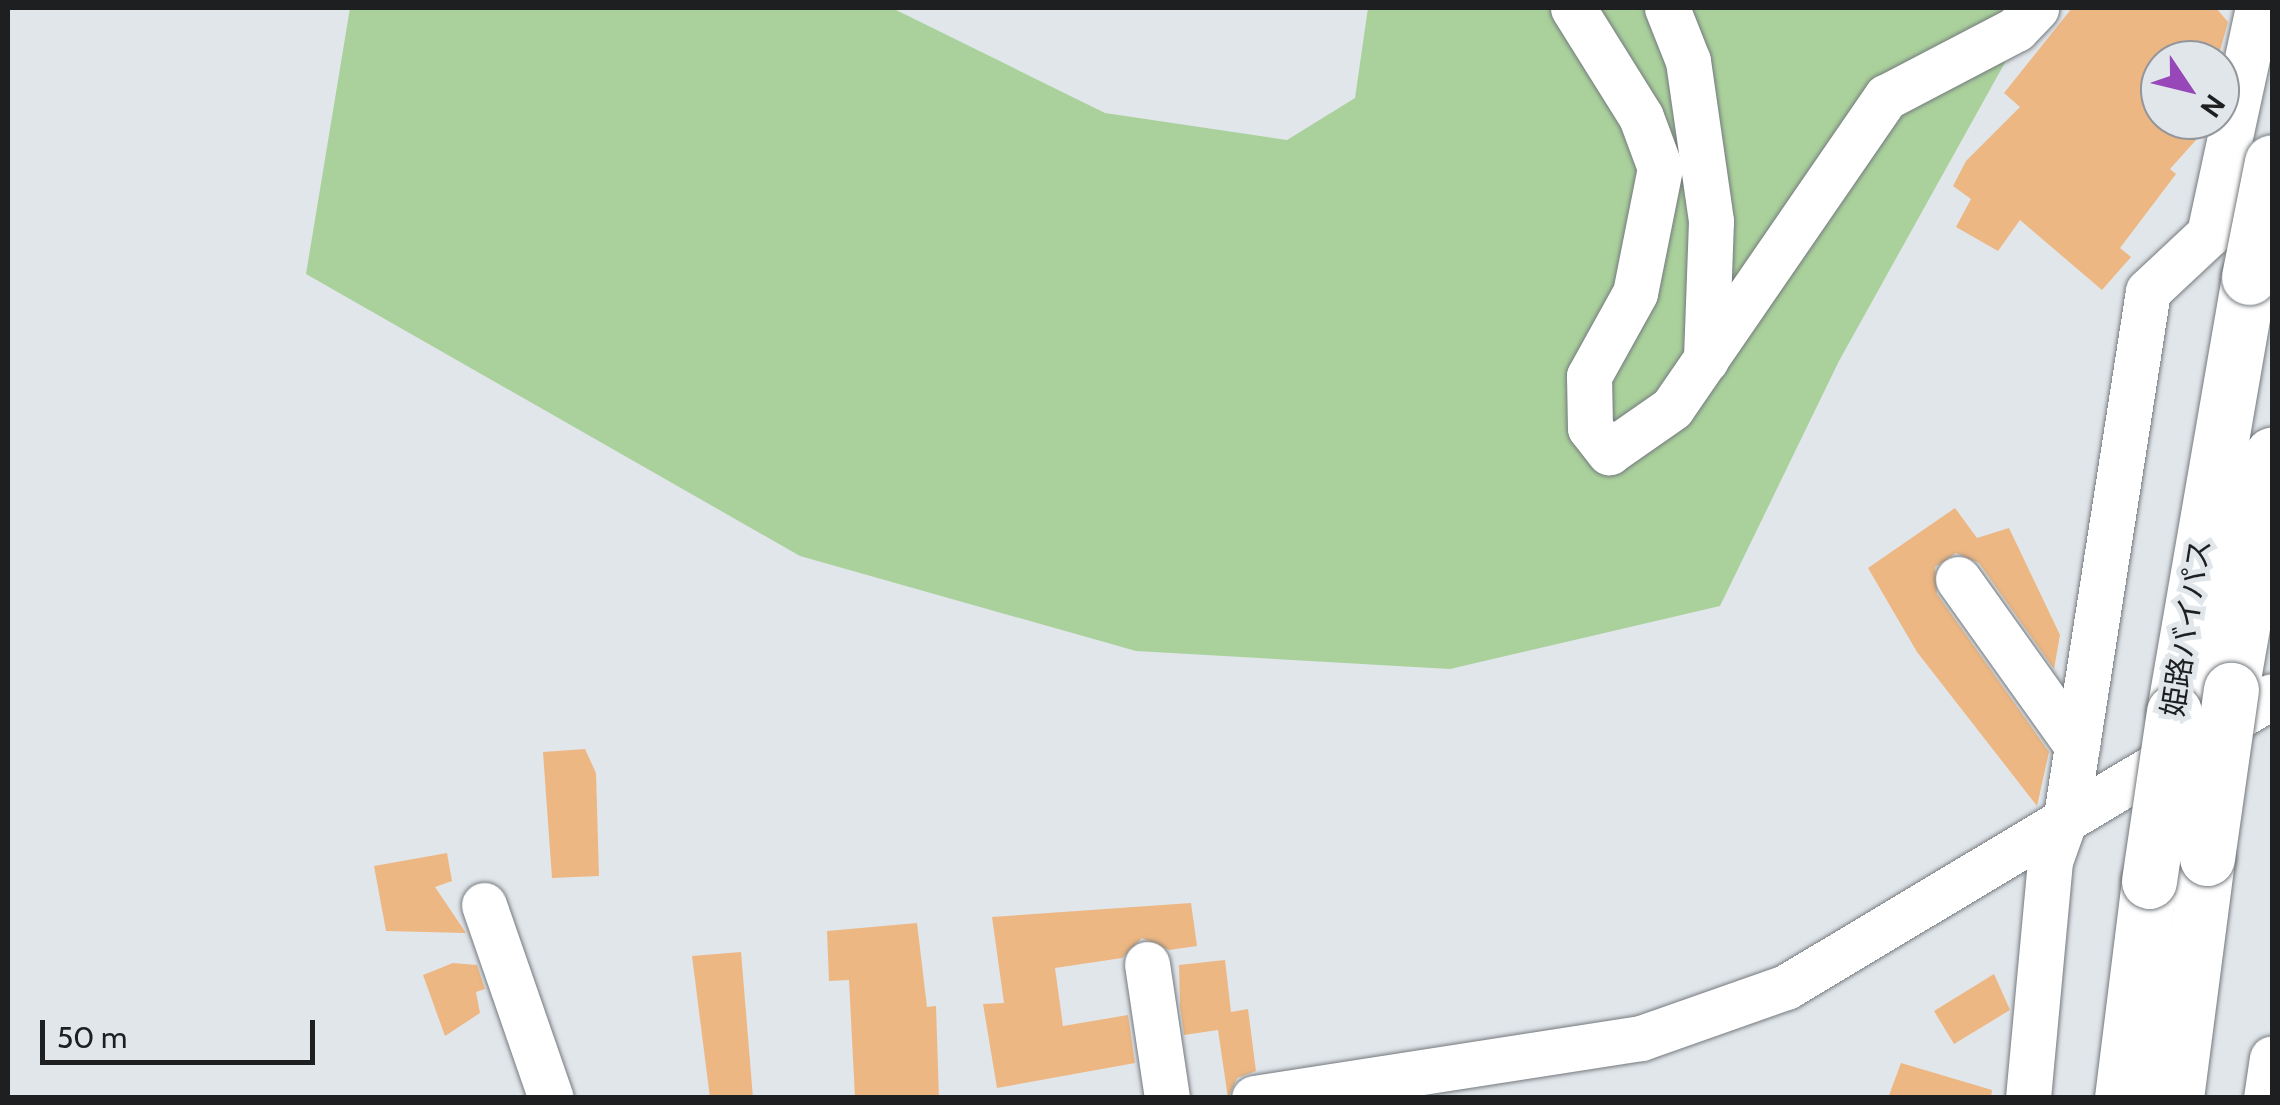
<!DOCTYPE html>
<html>
<head>
<meta charset="utf-8">
<style>
	body { margin:0 }
	#map { position:relative; width:2280px; height:1105px; overflow:hidden; background:#e1e6eb; font-family:Cabin,"Noto Sans JP",sans-serif }
	div>[style] { position:absolute }
	[style*='--x'] { left:calc(var(--x)*1px); top:calc(var(--y)*1px); width:calc(var(--w)*1px); rotate:calc(var(--a)*1deg) }
	.green>* { inset:0; background:#aad19c }
	.building>* { inset:0; background:#edb783 }
	.roads { filter:drop-shadow(0 0 2px #74797d) drop-shadow(0 0 2px #74797d) }
	.street>* { height:45px; margin:-22.5px; padding:0 22.5px; transform-origin:22.5px; border-radius:22.5px; background:#fff }
	.highway>* { height:55px; margin:-27.5px; padding:0 27.5px; transform-origin:27.5px; border-radius:27.5px; background:#fff }
	.bridges { filter:drop-shadow(0 0 2px #74797d) drop-shadow(0 0 2px #74797d) }
	.highway-bridge>* { height:55px; margin:-27.5px; padding:0 27.5px; transform-origin:27.5px; border-radius:27.5px; background:#fff }
	span { translate:-50% -50%; white-space:nowrap; text-align:center; line-height:1.15; -webkit-text-stroke:10px #e1e6eb; paint-order:stroke }
	.street-label { font-size:30px; color:#1d1f20 }
	.frame { position:absolute; inset:0; border:10px solid #1d1f20; pointer-events:none }
	.north { position:absolute; left:2140px; top:40px; width:100px; height:100px; box-sizing:border-box; background:#e1e6eb; border:2px solid #93969a; border-radius:50%; rotate:125deg; font-size:28px; font-weight:700; line-height:40px; text-align:center; color:#1d1f20 }
	.north::after { content:''; display:block; margin:auto; width:35px; height:45px; background:#9747b7; clip-path:polygon(50% 0,100% 100%,50% 72%,0 100%) }
	.scale { position:absolute; left:40px; top:1020px; width:275px; height:45px; box-sizing:border-box; border:5px solid #1d1f20; border-top:0; padding-left:12px; font-size:30px; line-height:35px; white-space:nowrap; color:#1d1f20; -webkit-text-stroke:8px #e1e6eb; paint-order:stroke }
</style>
</head>
<body>
<div id="map">
	<div class="green">
		<div style="clip-path:polygon(350px 8px,892px 8px,1105px 113px,1287px 140px,1355px 98px,1368px 8px,2000px 8px,2022px 32px,1839px 361px,1720px 606px,1450px 669px,1136px 651px,800px 556px,306px 274px)"></div>
	</div>
	<div class="building">
		<div style="clip-path:polygon(2072px 8px,2216px 8px,2228px 22px,2220px 51px,2160px 60px,2160px 120px,2207px 120px,2205px 130px,2170px 169px,2176px 174px,2120px 248px,2131px 257px,2102px 290px,2020px 220px,1998px 251px,1956px 227px,1971px 199px,1953px 186px,1966px 161px,2020px 107px,2004px 93px)"></div>
		<div style="clip-path:polygon(1955px 508px,1977px 538px,2009px 528px,2060px 635px,2054px 669px,1979px 563px,1956px 553px,1935px 567px,1937px 594px,2049px 752px,2037px 806px,1917px 652px,1868px 568px)"></div>
		<div style="clip-path:polygon(585px 749px,596px 773px,599px 876px,552px 878px,543px 752px)"></div>
		<div style="clip-path:polygon(447px 853px,452px 881px,435px 887px,466px 933px,386px 931px,374px 866px)"></div>
		<div style="clip-path:polygon(1191px 903px,1197px 946px,1169px 950px,1142px 938px,1122px 958px,1055px 968px,1063px 1026px,1128px 1015px,1135px 1063px,997px 1088px,983px 1004px,1004px 1003px,992px 917px)"></div>
		<div style="clip-path:polygon(917px 923px,927px 1007px,936px 1006px,939px 1098px,855px 1098px,849px 980px,829px 981px,827px 931px)"></div>
		<div style="clip-path:polygon(741px 952px,753px 1098px,710px 1098px,692px 956px)"></div>
		<div style="clip-path:polygon(1225px 960px,1231px 1012px,1248px 1009px,1256px 1071px,1237px 1078px,1228px 1098px,1218px 1030px,1184px 1035px,1180px 1006px,1179px 965px)"></div>
		<div style="clip-path:polygon(453px 963px,477px 965px,485px 989px,476px 992px,480px 1013px,445px 1036px,423px 975px)"></div>
		<div style="clip-path:polygon(1994px 974px,2010px 1010px,1954px 1044px,1934px 1011px)"></div>
		<div style="clip-path:polygon(1901px 1063px,1992px 1090px,1991px 1098px,1888px 1098px)"></div>
	</div>
	<div class="roads">
		<div class="street">
			<div style="--x:1573;--y:8;--w:128;--a:58"></div>
			<div style="--x:1641;--y:117;--w:54;--a:69.6"></div>
			<div style="--x:1660;--y:168;--w:127;--a:101.3"></div>
			<div style="--x:1635;--y:293;--w:95;--a:119"></div>
			<div style="--x:1589;--y:376;--w:52;--a:88.9"></div>
			<div style="--x:1590;--y:428;--w:31;--a:52"></div>
			<div style="--x:1609;--y:452;--w:77;--a:-34.9"></div>
			<div style="--x:1672;--y:408;--w:378;--a:-55.5"></div>
			<div style="--x:1886;--y:97;--w:147;--a:-27.6"></div>
			<div style="--x:2016;--y:29;--w:29;--a:-46"></div>
			<div style="--x:1667;--y:8;--w:57;--a:68.4"></div>
			<div style="--x:1688;--y:61;--w:162;--a:81.8"></div>
			<div style="--x:1711;--y:221;--w:139;--a:92.1"></div>
			<div style="--x:1958;--y:579;--w:205;--a:54.5"></div>
			<div style="--x:484;--y:905;--w:204;--a:70.9"></div>
			<div style="--x:1147;--y:964;--w:135;--a:81.5"></div>
			<div style="--x:1254;--y:1098;--w:392;--a:-8.8"></div>
			<div style="--x:1641;--y:1038;--w:154;--a:-19.4"></div>
			<div style="--x:1786;--y:987;--w:566;--a:-30.91"></div>
			<div style="--x:2028;--y:1098;--w:238;--a:-84.7"></div>
			<div style="--x:2050;--y:861;--w:48;--a:-70.4"></div>
			<div style="--x:2066;--y:816;--w:531;--a:-81.12"></div>
			<div style="--x:2148;--y:291;--w:83;--a:-43.1"></div>
			<div style="--x:2209;--y:234;--w:231;--a:-77.8"></div>
			<div style="--x:2266;--y:1098;--w:40;--a:-81.5"></div>
		</div>
		<div class="highway">
			<div style="--x:2231;--y:690;--w:239;--a:-80.1"></div>
			<div style="--x:2174;--y:712;--w:441;--a:-80.2"></div>
			<div style="--x:2122;--y:1098;--w:219;--a:-82.9"></div>
			<div style="--x:2176;--y:1098;--w:242;--a:-82.6"></div>
		</div>
	</div>
	<div class="bridges">
		<div class="highway-bridge">
			<div style="--x:2249;--y:277;--w:117;--a:-78.7"></div>
			<div style="--x:2207;--y:858;--w:170;--a:-81.9"></div>
			<div style="--x:2149;--y:881;--w:171;--a:-81.6"></div>
		</div>
	</div>
	<div class="street-label">
		<span style="left:2187px;top:628px;rotate:-81deg">姫路バイパス</span>
	</div>
	<div class="frame"></div>
	<div class="north">N</div>
	<div class="scale">50 m</div>
</div>
</body>
</html>
